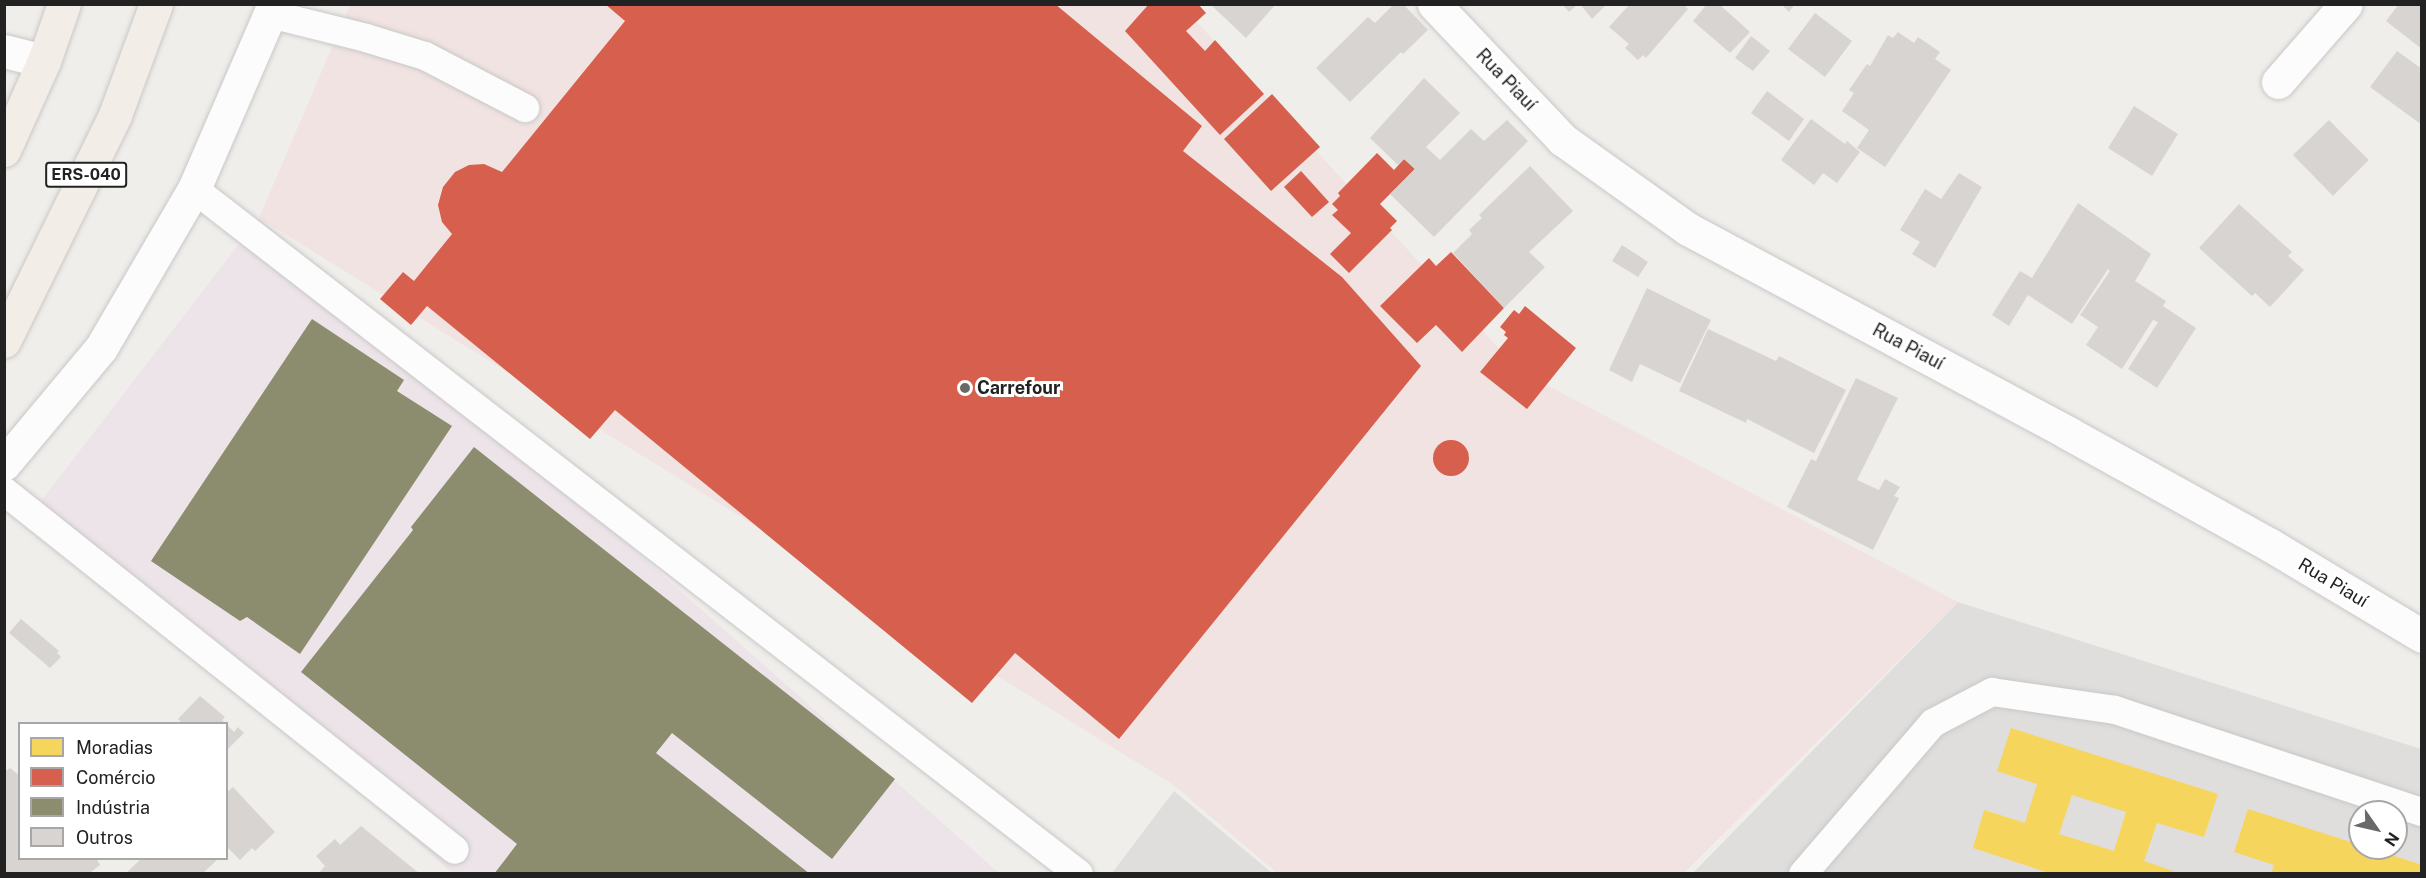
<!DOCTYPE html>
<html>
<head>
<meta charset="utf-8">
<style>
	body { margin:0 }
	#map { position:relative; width:2426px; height:878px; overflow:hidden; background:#f0eeeb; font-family:"Public Sans",sans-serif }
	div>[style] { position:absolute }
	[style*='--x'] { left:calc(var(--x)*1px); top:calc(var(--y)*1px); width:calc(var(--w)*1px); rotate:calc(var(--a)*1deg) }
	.residential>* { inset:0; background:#dfdedc }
	.commercial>* { inset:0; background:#f1e3e1 }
	.industrial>* { inset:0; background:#ede4e9 }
	.homes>* { inset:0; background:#f6d55c }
	.shops>* { inset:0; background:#d6604d }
	.round { border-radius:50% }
	.industry>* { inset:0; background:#8c8c6e }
	.building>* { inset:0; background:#d7d4d2 }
	.roads { filter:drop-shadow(0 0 2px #c9c8c7) drop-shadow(0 0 2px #c9c8c7) }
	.lane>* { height:28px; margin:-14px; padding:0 14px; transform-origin:14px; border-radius:14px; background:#fdfcfc }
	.street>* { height:33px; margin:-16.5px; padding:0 16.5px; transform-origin:16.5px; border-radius:16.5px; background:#fdfcfc }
	.primary>* { height:33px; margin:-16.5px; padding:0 16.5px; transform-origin:16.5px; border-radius:16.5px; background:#f3ede7 }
	.dots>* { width:16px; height:16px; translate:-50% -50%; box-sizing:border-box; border:3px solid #fff; border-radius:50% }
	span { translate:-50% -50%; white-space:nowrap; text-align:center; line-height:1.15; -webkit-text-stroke:6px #fff; paint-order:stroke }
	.shield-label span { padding:2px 4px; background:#fff; border:2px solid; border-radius:4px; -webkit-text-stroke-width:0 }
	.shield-label { font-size:16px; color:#222; font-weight:700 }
	.street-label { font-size:18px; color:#222 }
	.poi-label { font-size:18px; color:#222; font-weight:700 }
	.left { translate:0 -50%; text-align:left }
	.frame { position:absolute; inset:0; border:6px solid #222; pointer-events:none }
	.legend { position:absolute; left:18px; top:722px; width:210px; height:138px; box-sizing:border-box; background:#fff; border:2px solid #a7a7a7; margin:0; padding:8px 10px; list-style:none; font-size:18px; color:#222 }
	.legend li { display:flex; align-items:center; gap:12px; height:30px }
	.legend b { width:30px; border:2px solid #a7a7a7 }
	.north { position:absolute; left:2348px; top:800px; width:60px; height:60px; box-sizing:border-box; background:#fff; border:2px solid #a7a7a7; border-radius:50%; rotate:124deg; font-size:16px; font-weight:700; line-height:24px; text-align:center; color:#222 }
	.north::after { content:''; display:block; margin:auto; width:21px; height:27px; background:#6a6968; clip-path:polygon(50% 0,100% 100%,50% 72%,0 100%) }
</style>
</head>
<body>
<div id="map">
	<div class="residential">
		<div style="clip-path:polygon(evenodd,1958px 602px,2421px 749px,2421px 873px,1692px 874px,1958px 602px,2360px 812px,2396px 812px,2396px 848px,2360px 848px,2360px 812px)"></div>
		<div style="clip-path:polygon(1174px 791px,1272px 873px,1112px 873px)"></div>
	</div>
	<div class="commercial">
		<div style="clip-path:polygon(350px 5px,1181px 5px,1520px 371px,1958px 602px,1684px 873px,1277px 873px,1175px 786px,259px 218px)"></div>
	</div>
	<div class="industrial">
		<div style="clip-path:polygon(259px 218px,999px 873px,452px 873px,38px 505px)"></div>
	</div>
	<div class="homes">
		<div style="clip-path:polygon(evenodd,2011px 728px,2218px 794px,2204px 837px,2157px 823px,2144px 861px,2182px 874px,2052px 874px,1973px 848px,1984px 810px,2025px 823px,2037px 784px,1997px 771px,2011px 728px,2072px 795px,2126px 812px,2114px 851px,2059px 834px,2072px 795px)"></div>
		<div style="clip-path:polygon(2248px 809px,2360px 845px,2360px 848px,2370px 848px,2422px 865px,2422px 874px,2271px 874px,2274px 865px,2234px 852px)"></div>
	</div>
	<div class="shops">
		<div style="clip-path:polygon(605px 4px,1055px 4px,1202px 126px,1183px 151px,1342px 277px,1421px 366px,1119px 739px,1015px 653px,972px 703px,615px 410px,590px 439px,427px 306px,411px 325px,380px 299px,403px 272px,414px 281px,452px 234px,442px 222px,438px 205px,443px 187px,455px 172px,469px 165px,484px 164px,502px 172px,625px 21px)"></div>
		<div style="clip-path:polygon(1149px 4px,1198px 4px,1206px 13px,1186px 31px,1205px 51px,1215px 40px,1264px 94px,1220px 135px,1125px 31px)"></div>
		<div style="clip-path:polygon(1272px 94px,1320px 147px,1271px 191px,1224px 139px)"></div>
		<div style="clip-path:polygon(1377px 153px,1394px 170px,1404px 159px,1415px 169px,1380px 204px,1397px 221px,1390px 228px,1392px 230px,1349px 273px,1330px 254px,1351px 233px,1332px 215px,1338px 210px,1332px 204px,1340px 196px,1338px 193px)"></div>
		<div style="clip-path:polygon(1301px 171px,1329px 202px,1312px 217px,1284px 187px)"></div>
		<div style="clip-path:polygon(1451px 252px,1504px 308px,1462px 352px,1436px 325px,1417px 343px,1380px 306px,1429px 258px,1436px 266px)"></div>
		<div style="clip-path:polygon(1525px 306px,1576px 348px,1527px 409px,1480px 372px,1508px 338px,1504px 335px,1506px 332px,1500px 327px,1514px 310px,1519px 314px)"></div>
		<div class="round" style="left:1433px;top:440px;width:36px;height:36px"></div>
	</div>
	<div class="industry">
		<div style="clip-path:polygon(312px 319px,404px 380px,397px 391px,452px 426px,300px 654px,247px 617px,240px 621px,151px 561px)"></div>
		<div style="clip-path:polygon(474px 447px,895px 779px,832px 859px,672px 733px,656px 753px,810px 874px,494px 874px,517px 844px,301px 672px,413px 530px,411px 527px)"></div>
	</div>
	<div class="building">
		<div style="clip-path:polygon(1210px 4px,1276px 4px,1246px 38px)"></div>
		<div style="clip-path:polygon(1562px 4px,1578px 4px,1569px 12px)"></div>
		<div style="clip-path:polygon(1580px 4px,1607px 4px,1592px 19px)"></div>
		<div style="clip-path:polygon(1630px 4px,1683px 4px,1688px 9px,1646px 58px,1643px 55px,1638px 60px,1625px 48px,1629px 44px,1609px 27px)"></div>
		<div style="clip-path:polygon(1707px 4px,1719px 4px,1750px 32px,1730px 53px,1693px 21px)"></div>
		<div style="clip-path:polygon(1781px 4px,1795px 4px,1789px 12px)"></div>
		<div style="clip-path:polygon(2399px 4px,2422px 4px,2422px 49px,2386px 21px)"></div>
		<div style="clip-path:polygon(1393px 5px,1404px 5px,1428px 30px,1403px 54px,1401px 52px,1350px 102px,1316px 68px,1368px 17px,1375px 23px)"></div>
		<div style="clip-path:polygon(1815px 13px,1852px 41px,1825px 77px,1788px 49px)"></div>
		<div style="clip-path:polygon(1898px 32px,1914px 43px,1918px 37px,1940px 52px,1935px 59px,1951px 70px,1885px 167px,1857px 148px,1869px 130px,1842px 111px,1854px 93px,1849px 90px,1867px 64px,1870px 66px,1888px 35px,1893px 38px)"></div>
		<div style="clip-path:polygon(1751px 36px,1770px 51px,1753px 71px,1735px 58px)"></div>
		<div style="clip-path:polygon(2397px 51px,2422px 69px,2422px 125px,2370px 87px)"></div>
		<div style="clip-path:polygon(1424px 78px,1460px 113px,1426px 147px,1440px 160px,1471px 129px,1484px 141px,1507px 120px,1528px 141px,1434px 237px,1390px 194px,1415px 169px,1404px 159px,1398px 165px,1370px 138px)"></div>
		<div style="clip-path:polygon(1767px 91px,1804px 119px,1789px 141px,1751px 113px)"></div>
		<div style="clip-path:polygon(2134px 106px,2178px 134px,2152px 176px,2108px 148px)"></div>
		<div style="clip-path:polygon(1811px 119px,1845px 144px,1847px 141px,1860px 152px,1837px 183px,1823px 173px,1814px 185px,1781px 160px)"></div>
		<div style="clip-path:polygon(2329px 120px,2369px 160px,2333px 196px,2293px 155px)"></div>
		<div style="clip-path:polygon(1530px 166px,1573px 211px,1529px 252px,1545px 267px,1504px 308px,1453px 253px,1472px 234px,1469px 230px,1482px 218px,1479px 215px)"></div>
		<div style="clip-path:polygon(1959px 173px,1982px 187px,1935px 268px,1912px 254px,1920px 242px,1900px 230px,1925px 189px,1941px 199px)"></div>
		<div style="clip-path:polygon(2078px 203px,2151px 254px,2135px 281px,2166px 301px,2163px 306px,2196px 328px,2157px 388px,2128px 369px,2158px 322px,2153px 320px,2122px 369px,2086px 345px,2098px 327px,2080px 315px,2110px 271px,2108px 269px,2072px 324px,2028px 295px,2009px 326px,1992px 315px,2020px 271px,2032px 278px)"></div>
		<div style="clip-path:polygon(2239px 204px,2292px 252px,2288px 256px,2304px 270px,2270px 307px,2255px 293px,2252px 296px,2199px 248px)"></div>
		<div style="clip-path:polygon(1622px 245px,1648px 262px,1638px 277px,1612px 261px)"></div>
		<div style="clip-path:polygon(1647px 288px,1711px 320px,1680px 383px,1640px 364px,1632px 382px,1609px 370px)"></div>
		<div style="clip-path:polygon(1708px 329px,1776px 361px,1779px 356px,1846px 390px,1814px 453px,1747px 419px,1746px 423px,1679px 391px)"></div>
		<div style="clip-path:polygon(1856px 378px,1898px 398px,1857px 480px,1879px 490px,1885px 479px,1900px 487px,1894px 496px,1899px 498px,1873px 550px,1787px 507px,1811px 459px,1816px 461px)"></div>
		<div style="clip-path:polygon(21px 619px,59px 651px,57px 653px,61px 657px,50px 668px,9px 633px)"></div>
		<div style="clip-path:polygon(200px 696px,225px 717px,222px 720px,226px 724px,183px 724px,178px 719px)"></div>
		<div style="clip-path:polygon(226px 724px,234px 732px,238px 727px,244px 733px,226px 751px)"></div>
		<div style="clip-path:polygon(10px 768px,20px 776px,20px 858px,96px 858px,100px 865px,88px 874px,4px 874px,4px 772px)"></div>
		<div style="clip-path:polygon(233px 787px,275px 832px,255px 851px,252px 848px,240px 860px,226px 846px,226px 793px)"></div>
		<div style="clip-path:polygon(361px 826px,420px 874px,318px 874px,325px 866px,316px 856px,335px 839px,340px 845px)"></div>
		<div style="clip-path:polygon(142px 858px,219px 858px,202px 874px,125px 874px)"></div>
	</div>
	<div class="roads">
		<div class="lane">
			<div style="--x:270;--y:14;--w:99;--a:14"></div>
			<div style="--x:366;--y:38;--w:62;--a:17"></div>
			<div style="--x:425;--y:56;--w:113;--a:27.5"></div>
			<div style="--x:194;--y:189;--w:1119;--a:37.74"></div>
			<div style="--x:4;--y:491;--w:576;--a:38.52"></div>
			<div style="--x:1803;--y:874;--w:199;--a:-49.3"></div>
			<div style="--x:1933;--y:723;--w:67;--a:-27.7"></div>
			<div style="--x:1992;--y:692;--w:124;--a:8.3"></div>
			<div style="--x:2115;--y:710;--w:324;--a:18.4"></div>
		</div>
		<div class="street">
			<div style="--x:1434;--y:4;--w:187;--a:46.5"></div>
			<div style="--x:1563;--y:140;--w:153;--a:35.5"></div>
			<div style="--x:1688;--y:229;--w:431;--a:28.2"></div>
			<div style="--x:2068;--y:433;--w:231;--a:29"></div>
			<div style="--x:2270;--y:545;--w:177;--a:30.9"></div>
			<div style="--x:4;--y:51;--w:41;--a:14"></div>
			<div style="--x:2278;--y:82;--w:103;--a:-48.9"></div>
			<div style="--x:4;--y:464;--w:151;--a:-50.1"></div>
			<div style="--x:101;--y:348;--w:184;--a:-59.7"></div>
			<div style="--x:194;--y:189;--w:202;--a:-66.6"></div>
		</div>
		<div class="primary">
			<div style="--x:4;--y:150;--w:98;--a:-65.8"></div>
			<div style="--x:44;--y:61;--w:60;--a:-70.7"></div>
			<div style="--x:4;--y:341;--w:252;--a:-63.8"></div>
			<div style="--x:115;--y:115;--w:118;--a:-69.7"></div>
		</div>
	</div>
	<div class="dots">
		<div style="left:965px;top:388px;background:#6a6968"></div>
	</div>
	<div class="shield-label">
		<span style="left:86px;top:175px">ERS-040</span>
	</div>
	<div class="street-label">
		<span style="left:1506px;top:80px;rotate:46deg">Rua Piauí</span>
		<span style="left:1908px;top:347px;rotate:28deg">Rua Piauí</span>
		<span style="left:2333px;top:583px;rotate:31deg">Rua Piauí</span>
	</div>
	<div class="poi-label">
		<span class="left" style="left:977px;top:388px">Carrefour</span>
	</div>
	<div class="frame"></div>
	<ul class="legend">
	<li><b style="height:16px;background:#f6d55c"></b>Moradias</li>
	<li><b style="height:16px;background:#d6604d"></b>Comércio</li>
	<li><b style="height:16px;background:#8c8c6e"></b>Indústria</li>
	<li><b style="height:16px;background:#d7d4d2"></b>Outros</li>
	</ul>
	<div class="north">N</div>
</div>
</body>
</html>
